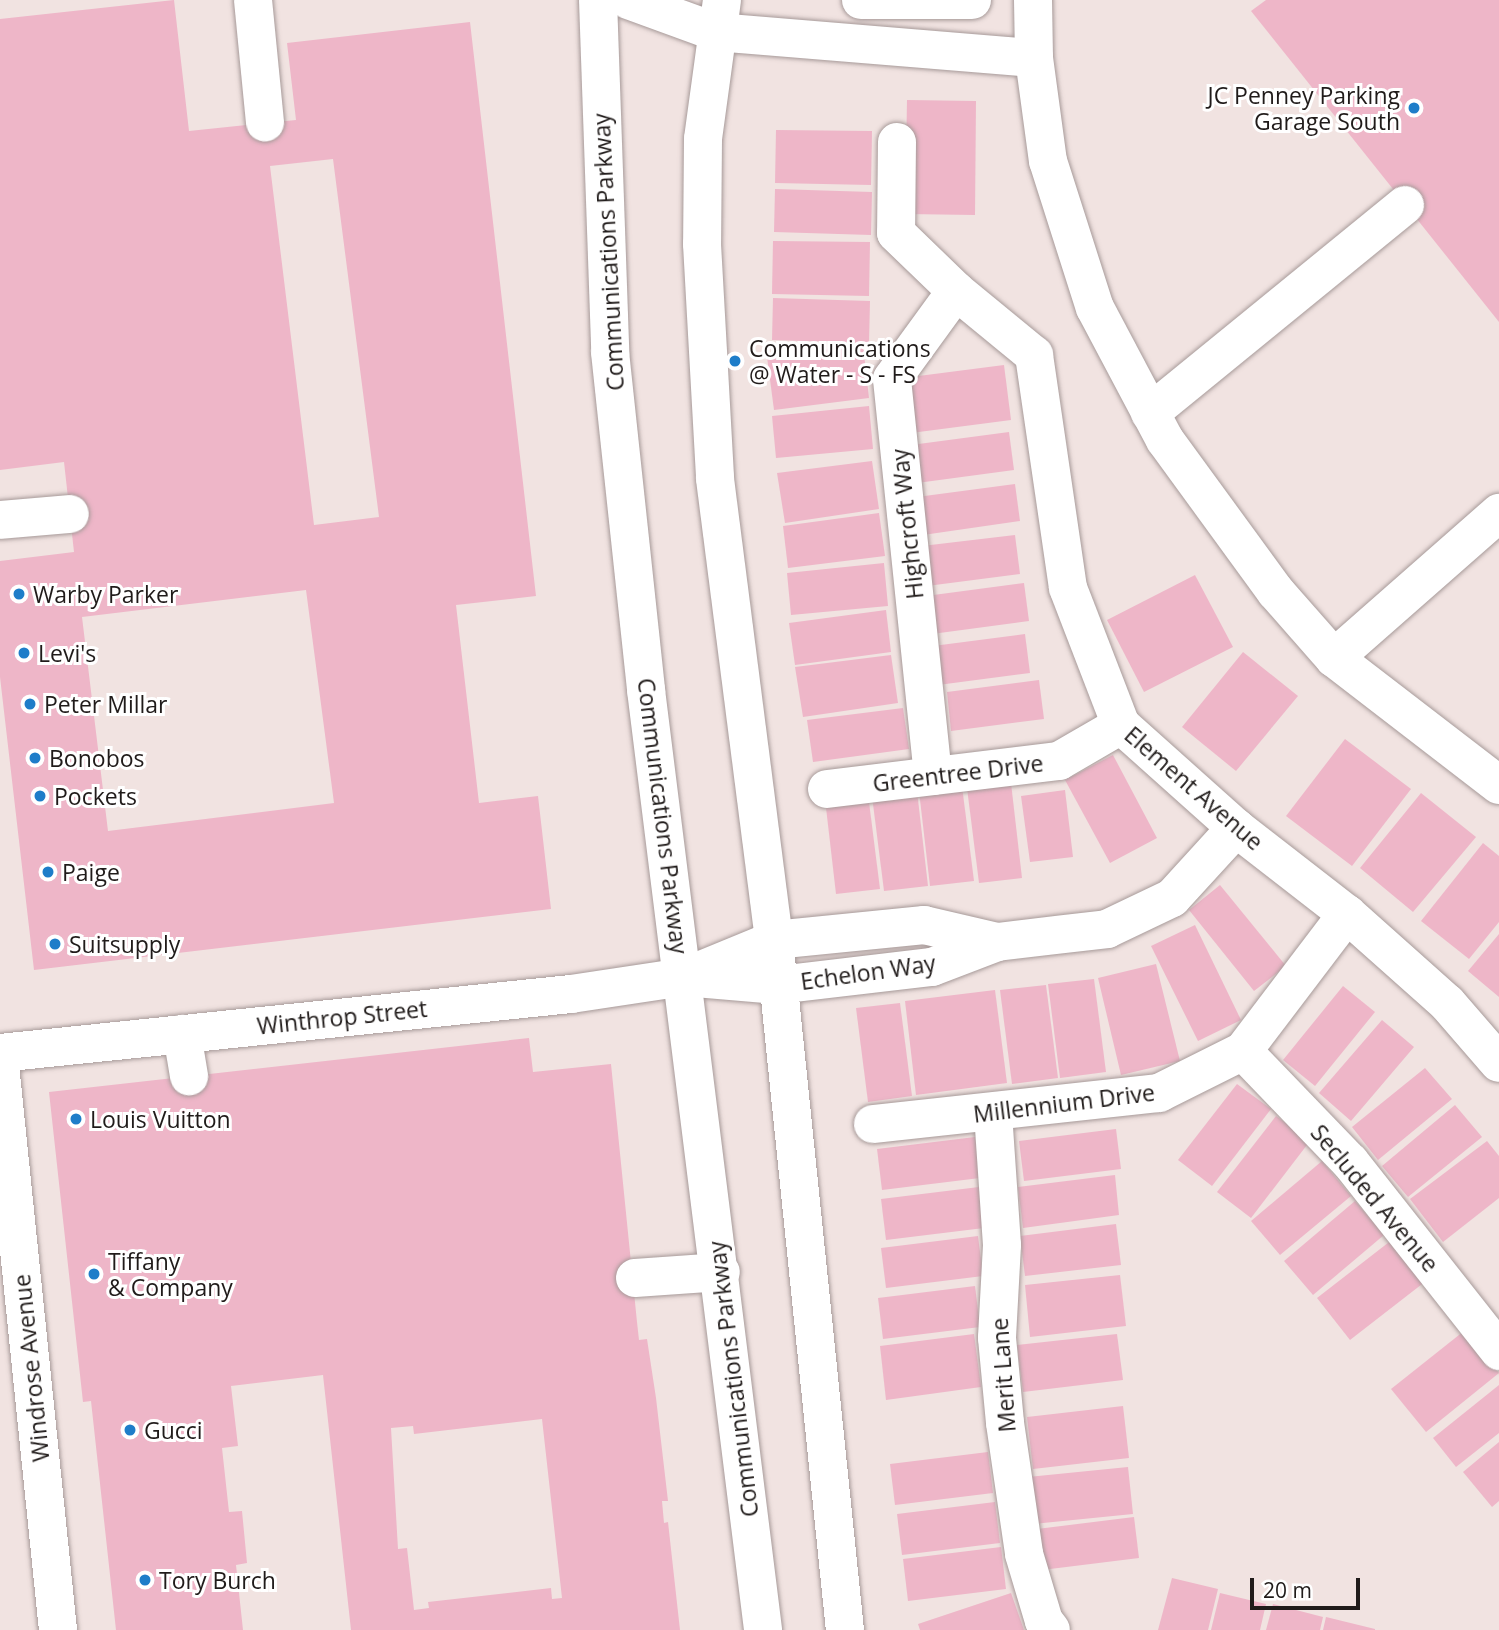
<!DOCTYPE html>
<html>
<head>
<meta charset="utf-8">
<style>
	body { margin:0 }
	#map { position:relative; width:1499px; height:1630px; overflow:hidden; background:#f1e3e1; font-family:"Open Sans",sans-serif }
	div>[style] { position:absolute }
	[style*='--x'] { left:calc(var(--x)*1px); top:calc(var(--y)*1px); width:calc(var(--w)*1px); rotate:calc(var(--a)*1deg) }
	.building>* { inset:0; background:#eeb6c8 }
	.roads { filter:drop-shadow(0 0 2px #a79a99) drop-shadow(0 0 2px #a79a99) }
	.minor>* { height:38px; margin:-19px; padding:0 19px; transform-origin:19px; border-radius:19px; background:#fff }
	.dots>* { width:19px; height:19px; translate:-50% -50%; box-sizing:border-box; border:4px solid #fff; border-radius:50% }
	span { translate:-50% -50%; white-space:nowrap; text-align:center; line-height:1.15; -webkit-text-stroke:6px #fff; paint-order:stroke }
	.poi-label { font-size:23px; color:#201b1a }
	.right { translate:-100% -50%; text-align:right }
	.left { translate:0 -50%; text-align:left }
	.street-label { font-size:23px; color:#201b1a }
	.scale { position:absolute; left:1250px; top:1578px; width:110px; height:32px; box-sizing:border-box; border:4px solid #201b1a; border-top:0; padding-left:9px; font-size:21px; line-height:24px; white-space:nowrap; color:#201b1a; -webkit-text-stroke:5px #fff; paint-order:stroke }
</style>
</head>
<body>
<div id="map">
	<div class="building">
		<div style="clip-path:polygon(evenodd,174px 0,189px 131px,296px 120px,287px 43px,470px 22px,536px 596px,456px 605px,479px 803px,538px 796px,551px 909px,34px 970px,0 677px,0 561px,74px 552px,64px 462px,0 470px,0 19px,174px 0,333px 159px,379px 517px,314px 525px,270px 166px,333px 159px,174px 0,306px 590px,334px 803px,108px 831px,82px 617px,306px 590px)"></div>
		<div style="clip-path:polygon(1266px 0,1499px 0,1499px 322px,1251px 11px)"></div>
		<div style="clip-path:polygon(907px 100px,976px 101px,975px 215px,905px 214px)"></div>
		<div style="clip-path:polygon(776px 130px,872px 131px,871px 185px,775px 183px)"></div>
		<div style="clip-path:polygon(775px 189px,872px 192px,871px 235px,774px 232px)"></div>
		<div style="clip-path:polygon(773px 241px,870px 242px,869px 296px,772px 294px)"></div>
		<div style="clip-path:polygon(773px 298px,870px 301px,869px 343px,772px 340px)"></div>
		<div style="clip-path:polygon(863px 345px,869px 398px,774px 410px,767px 357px)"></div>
		<div style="clip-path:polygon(1004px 365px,1011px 420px,911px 433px,903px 378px)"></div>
		<div style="clip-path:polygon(869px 406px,873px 449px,776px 458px,772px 416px)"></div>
		<div style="clip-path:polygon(1009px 432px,1014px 470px,917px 483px,911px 445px)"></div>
		<div style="clip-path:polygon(872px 461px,879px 509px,785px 523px,777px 473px)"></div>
		<div style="clip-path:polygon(1015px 484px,1020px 521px,923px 535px,917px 497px)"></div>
		<div style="clip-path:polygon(879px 513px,885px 556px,788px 568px,783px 526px)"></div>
		<div style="clip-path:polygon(1015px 535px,1020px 574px,927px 586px,922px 546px)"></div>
		<div style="clip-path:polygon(884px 563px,888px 606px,791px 615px,787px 573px)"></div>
		<div style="clip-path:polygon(1195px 575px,1233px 647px,1144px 692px,1107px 620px)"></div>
		<div style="clip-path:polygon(1024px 583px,1029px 621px,932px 634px,926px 596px)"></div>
		<div style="clip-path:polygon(886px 610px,891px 652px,795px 665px,789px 623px)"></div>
		<div style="clip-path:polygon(1025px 634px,1030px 673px,938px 685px,933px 646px)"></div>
		<div style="clip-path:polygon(1243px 652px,1298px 696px,1236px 771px,1182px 727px)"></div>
		<div style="clip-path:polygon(891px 655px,898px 703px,803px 717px,795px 667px)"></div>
		<div style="clip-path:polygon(1039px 680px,1044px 719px,951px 731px,947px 692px)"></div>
		<div style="clip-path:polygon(903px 708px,909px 749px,813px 762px,807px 720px)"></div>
		<div style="clip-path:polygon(1345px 739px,1411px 789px,1352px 866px,1286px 816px)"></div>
		<div style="clip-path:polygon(1113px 755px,1157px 838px,1110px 863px,1065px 780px)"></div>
		<div style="clip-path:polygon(1011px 783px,1022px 878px,979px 883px,967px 788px)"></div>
		<div style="clip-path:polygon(962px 786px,974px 881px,930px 886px,919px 791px)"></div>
		<div style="clip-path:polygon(1065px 790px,1073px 857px,1030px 862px,1021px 796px)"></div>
		<div style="clip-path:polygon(917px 791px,928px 886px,884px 891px,872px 796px)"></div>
		<div style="clip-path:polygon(1421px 793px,1476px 837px,1413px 912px,1360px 868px)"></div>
		<div style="clip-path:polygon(868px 794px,880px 889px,836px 894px,825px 799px)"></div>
		<div style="clip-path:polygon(1483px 843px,1499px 856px,1499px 922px,1469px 959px,1421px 921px)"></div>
		<div style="clip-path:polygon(1220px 885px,1286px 966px,1254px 991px,1189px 910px)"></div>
		<div style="clip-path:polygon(1195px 925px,1241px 1020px,1198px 1041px,1151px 946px)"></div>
		<div style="clip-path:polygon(1499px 934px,1499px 997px,1468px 971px)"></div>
		<div style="clip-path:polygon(1156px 964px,1180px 1061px,1121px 1075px,1098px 978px)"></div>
		<div style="clip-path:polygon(1094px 979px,1106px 1072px,1060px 1078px,1048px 984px)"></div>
		<div style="clip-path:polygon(1046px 985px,1058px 1078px,1012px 1084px,1000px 990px)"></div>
		<div style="clip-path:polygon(1343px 986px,1375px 1012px,1315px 1086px,1283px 1060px)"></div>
		<div style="clip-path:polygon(995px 990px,1007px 1083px,916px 1095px,905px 1001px)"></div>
		<div style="clip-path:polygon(900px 1003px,912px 1096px,868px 1102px,856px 1008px)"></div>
		<div style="clip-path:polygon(1382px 1020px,1414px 1047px,1351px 1121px,1319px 1093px)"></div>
		<div style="clip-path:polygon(evenodd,529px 1038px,533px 1072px,611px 1064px,637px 1322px,639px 1340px,647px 1339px,656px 1398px,668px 1501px,662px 1501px,664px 1523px,668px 1522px,680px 1630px,351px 1630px,323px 1375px,231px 1386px,238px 1446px,222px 1448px,229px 1512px,242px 1511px,247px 1563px,236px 1565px,243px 1630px,116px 1630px,91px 1401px,83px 1402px,49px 1092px,529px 1038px,542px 1419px,562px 1598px,552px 1599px,551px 1588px,428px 1602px,429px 1608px,414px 1610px,407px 1548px,398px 1549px,391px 1428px,413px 1426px,414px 1434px,542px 1419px)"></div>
		<div style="clip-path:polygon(1425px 1068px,1452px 1099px,1378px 1160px,1352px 1127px)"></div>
		<div style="clip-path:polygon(1237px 1084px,1271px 1109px,1212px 1186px,1178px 1160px)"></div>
		<div style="clip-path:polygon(1455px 1105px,1482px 1137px,1408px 1197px,1382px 1166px)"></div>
		<div style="clip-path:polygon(1276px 1116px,1310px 1141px,1251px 1218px,1217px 1192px)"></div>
		<div style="clip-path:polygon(1116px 1129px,1121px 1169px,1024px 1181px,1019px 1141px)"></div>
		<div style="clip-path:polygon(975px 1137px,980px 1178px,882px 1190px,877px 1149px)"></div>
		<div style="clip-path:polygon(1487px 1141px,1499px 1156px,1499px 1198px,1443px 1242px,1410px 1199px)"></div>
		<div style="clip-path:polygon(1322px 1161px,1351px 1196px,1280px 1255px,1251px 1221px)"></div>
		<div style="clip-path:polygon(1115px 1175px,1119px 1215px,1023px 1228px,1018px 1187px)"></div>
		<div style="clip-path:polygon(979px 1187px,984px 1228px,886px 1240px,881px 1199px)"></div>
		<div style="clip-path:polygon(1355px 1201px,1384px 1235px,1313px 1295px,1284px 1261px)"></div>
		<div style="clip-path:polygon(1116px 1224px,1121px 1265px,1025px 1276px,1020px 1236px)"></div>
		<div style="clip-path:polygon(978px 1236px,983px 1276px,886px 1288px,881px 1248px)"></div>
		<div style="clip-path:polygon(1393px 1239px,1426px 1281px,1350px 1340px,1317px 1298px)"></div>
		<div style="clip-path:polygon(1120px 1275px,1126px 1326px,1030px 1337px,1025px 1285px)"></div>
		<div style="clip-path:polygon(975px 1286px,980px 1327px,883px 1339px,878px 1298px)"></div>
		<div style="clip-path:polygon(1464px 1331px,1499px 1373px,1426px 1432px,1391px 1389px)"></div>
		<div style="clip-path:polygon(974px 1334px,981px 1387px,886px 1400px,880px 1346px)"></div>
		<div style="clip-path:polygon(1117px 1334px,1123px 1380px,1023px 1392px,1017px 1345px)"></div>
		<div style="clip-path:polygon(1499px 1385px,1499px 1433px,1456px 1467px,1433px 1438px)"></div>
		<div style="clip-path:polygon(1123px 1406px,1129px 1458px,1033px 1469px,1027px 1417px)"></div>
		<div style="clip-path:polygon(1499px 1442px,1499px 1501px,1492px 1507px,1463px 1472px)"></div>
		<div style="clip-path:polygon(988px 1452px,993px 1493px,895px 1505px,890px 1464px)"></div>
		<div style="clip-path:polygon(1128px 1467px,1133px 1514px,1033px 1524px,1028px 1477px)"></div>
		<div style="clip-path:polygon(995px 1502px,1000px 1543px,902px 1555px,897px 1514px)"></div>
		<div style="clip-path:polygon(1134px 1517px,1139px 1558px,1042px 1570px,1037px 1529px)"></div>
		<div style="clip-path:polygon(1001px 1547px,1006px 1589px,908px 1601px,903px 1559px)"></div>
		<div style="clip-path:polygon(1172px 1578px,1218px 1589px,1208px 1630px,1158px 1630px)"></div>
		<div style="clip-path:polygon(1011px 1593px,1024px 1630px,920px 1630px,918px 1624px)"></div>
		<div style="clip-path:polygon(1220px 1593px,1266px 1604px,1260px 1630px,1211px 1630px)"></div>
		<div style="clip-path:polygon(1273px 1604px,1323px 1617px,1320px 1630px,1266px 1630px)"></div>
		<div style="clip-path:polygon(1326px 1617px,1375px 1629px,1375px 1630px,1323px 1630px)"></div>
	</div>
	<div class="roads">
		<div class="minor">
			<div style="--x:253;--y:0;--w:123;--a:84.4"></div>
			<div style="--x:598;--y:0;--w:352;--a:88"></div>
			<div style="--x:610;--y:352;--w:340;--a:83.9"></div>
			<div style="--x:646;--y:690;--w:947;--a:82.9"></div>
			<div style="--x:628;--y:0;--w:94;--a:20"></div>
			<div style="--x:716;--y:32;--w:319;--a:4.7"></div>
			<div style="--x:722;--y:0;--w:140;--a:97.8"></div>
			<div style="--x:703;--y:139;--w:105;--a:90.5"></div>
			<div style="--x:702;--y:244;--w:235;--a:86.8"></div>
			<div style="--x:715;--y:479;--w:465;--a:82.7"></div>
			<div style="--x:774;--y:940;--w:694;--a:84.13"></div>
			<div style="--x:861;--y:0;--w:111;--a:0"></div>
			<div style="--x:1033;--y:0;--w:58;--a:89"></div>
			<div style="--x:1034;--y:58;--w:104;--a:82.3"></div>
			<div style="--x:1048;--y:161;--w:154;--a:72.3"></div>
			<div style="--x:1095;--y:308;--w:149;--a:62.1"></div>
			<div style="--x:1165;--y:440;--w:188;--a:53.9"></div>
			<div style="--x:1276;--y:592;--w:88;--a:48.7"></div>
			<div style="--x:1334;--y:658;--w:208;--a:37.6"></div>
			<div style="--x:897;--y:142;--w:91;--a:90.6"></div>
			<div style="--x:896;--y:233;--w:83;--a:44"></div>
			<div style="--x:956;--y:291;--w:101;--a:39.4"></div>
			<div style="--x:1034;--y:355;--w:235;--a:81.7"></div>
			<div style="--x:1068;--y:588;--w:147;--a:68.9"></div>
			<div style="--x:1121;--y:725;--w:154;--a:41.8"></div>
			<div style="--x:1236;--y:828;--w:140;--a:37.8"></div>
			<div style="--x:1347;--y:914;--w:134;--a:41.7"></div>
			<div style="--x:1447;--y:1003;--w:79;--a:49.1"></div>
			<div style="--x:1150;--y:413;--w:329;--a:-39.2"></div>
			<div style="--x:0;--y:520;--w:70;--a:-4.9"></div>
			<div style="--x:1334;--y:658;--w:220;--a:-41.3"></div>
			<div style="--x:933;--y:776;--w:399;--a:-95.9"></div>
			<div style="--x:892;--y:379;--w:109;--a:-54"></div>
			<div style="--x:827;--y:789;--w:234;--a:-6.9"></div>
			<div style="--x:1059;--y:761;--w:72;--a:-30.1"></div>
			<div style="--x:689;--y:975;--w:92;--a:-22.4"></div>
			<div style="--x:774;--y:940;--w:151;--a:-5.7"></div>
			<div style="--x:924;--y:925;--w:75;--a:13.1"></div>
			<div style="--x:182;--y:1034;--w:43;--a:80.5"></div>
			<div style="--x:1243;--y:1051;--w:154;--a:46.1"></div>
			<div style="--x:1350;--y:1162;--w:241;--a:51.7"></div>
			<div style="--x:0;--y:1053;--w:574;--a:-5.9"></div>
			<div style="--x:571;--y:994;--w:114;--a:-8.6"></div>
			<div style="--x:684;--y:977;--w:94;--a:4.9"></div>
			<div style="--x:778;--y:985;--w:155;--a:-6.7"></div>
			<div style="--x:932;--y:967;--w:70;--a:-21"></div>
			<div style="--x:997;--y:942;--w:111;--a:-6.7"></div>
			<div style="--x:1107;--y:929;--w:72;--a:-25.5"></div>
			<div style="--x:1172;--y:898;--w:95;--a:-47.6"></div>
			<div style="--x:0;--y:1065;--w:568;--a:84.14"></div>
			<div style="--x:993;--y:1113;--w:132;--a:86.1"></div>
			<div style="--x:1002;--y:1245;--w:93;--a:93.1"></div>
			<div style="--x:997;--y:1338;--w:85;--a:84.6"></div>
			<div style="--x:1005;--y:1423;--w:132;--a:81.7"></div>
			<div style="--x:1024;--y:1554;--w:70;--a:73.4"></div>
			<div style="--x:1044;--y:1621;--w:11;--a:52"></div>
			<div style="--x:873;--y:1124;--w:288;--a:-6.2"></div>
			<div style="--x:1159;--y:1093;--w:94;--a:-26.6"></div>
			<div style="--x:1243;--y:1051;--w:172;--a:-52.8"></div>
			<div style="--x:635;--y:1278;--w:86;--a:-4"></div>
		</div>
	</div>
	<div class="dots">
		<div style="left:1414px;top:108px;background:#1e7dc9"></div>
		<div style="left:735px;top:361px;background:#1e7dc9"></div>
		<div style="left:19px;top:594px;background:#1e7dc9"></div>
		<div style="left:24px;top:653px;background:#1e7dc9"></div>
		<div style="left:30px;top:704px;background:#1e7dc9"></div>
		<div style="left:35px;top:758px;background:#1e7dc9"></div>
		<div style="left:40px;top:796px;background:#1e7dc9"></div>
		<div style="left:48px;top:872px;background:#1e7dc9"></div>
		<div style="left:55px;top:944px;background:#1e7dc9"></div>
		<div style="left:76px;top:1119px;background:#1e7dc9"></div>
		<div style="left:94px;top:1274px;background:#1e7dc9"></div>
		<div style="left:130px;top:1430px;background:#1e7dc9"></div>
		<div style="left:145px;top:1580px;background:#1e7dc9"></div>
	</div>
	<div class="poi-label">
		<span class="right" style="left:1400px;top:108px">JC Penney Parking<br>Garage South</span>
		<span class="left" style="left:749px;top:361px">Communications<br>@ Water - S - FS</span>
		<span class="left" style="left:33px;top:594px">Warby Parker</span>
		<span class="left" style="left:38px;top:653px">Levi's</span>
		<span class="left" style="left:44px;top:704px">Peter Millar</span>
		<span class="left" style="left:49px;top:758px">Bonobos</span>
		<span class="left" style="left:54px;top:796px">Pockets</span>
		<span class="left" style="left:62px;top:872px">Paige</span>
		<span class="left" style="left:69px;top:944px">Suitsupply</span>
		<span class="left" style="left:90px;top:1119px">Louis Vuitton</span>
		<span class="left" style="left:108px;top:1274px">Tiffany<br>&amp; Company</span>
		<span class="left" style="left:144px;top:1430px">Gucci</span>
		<span class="left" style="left:159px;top:1580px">Tory Burch</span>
	</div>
	<div class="street-label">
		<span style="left:608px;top:252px;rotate:-93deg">Communications Parkway</span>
		<span style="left:907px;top:524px;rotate:-96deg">Highcroft Way</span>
		<span style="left:958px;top:773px;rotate:-7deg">Greentree Drive</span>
		<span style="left:1194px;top:788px;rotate:41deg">Element Avenue</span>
		<span style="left:663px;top:816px;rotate:83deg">Communications Parkway</span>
		<span style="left:868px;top:972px;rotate:-8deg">Echelon Way</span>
		<span style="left:342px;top:1017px;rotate:-6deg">Winthrop Street</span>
		<span style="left:1064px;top:1103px;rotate:-7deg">Millennium Drive</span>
		<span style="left:1375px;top:1198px;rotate:50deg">Secluded Avenue</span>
		<span style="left:31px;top:1368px;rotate:-96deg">Windrose Avenue</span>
		<span style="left:1003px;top:1375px;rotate:-94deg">Merit Lane</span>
		<span style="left:733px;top:1379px;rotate:-97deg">Communications Parkway</span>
	</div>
	<div class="scale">20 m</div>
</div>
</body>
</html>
